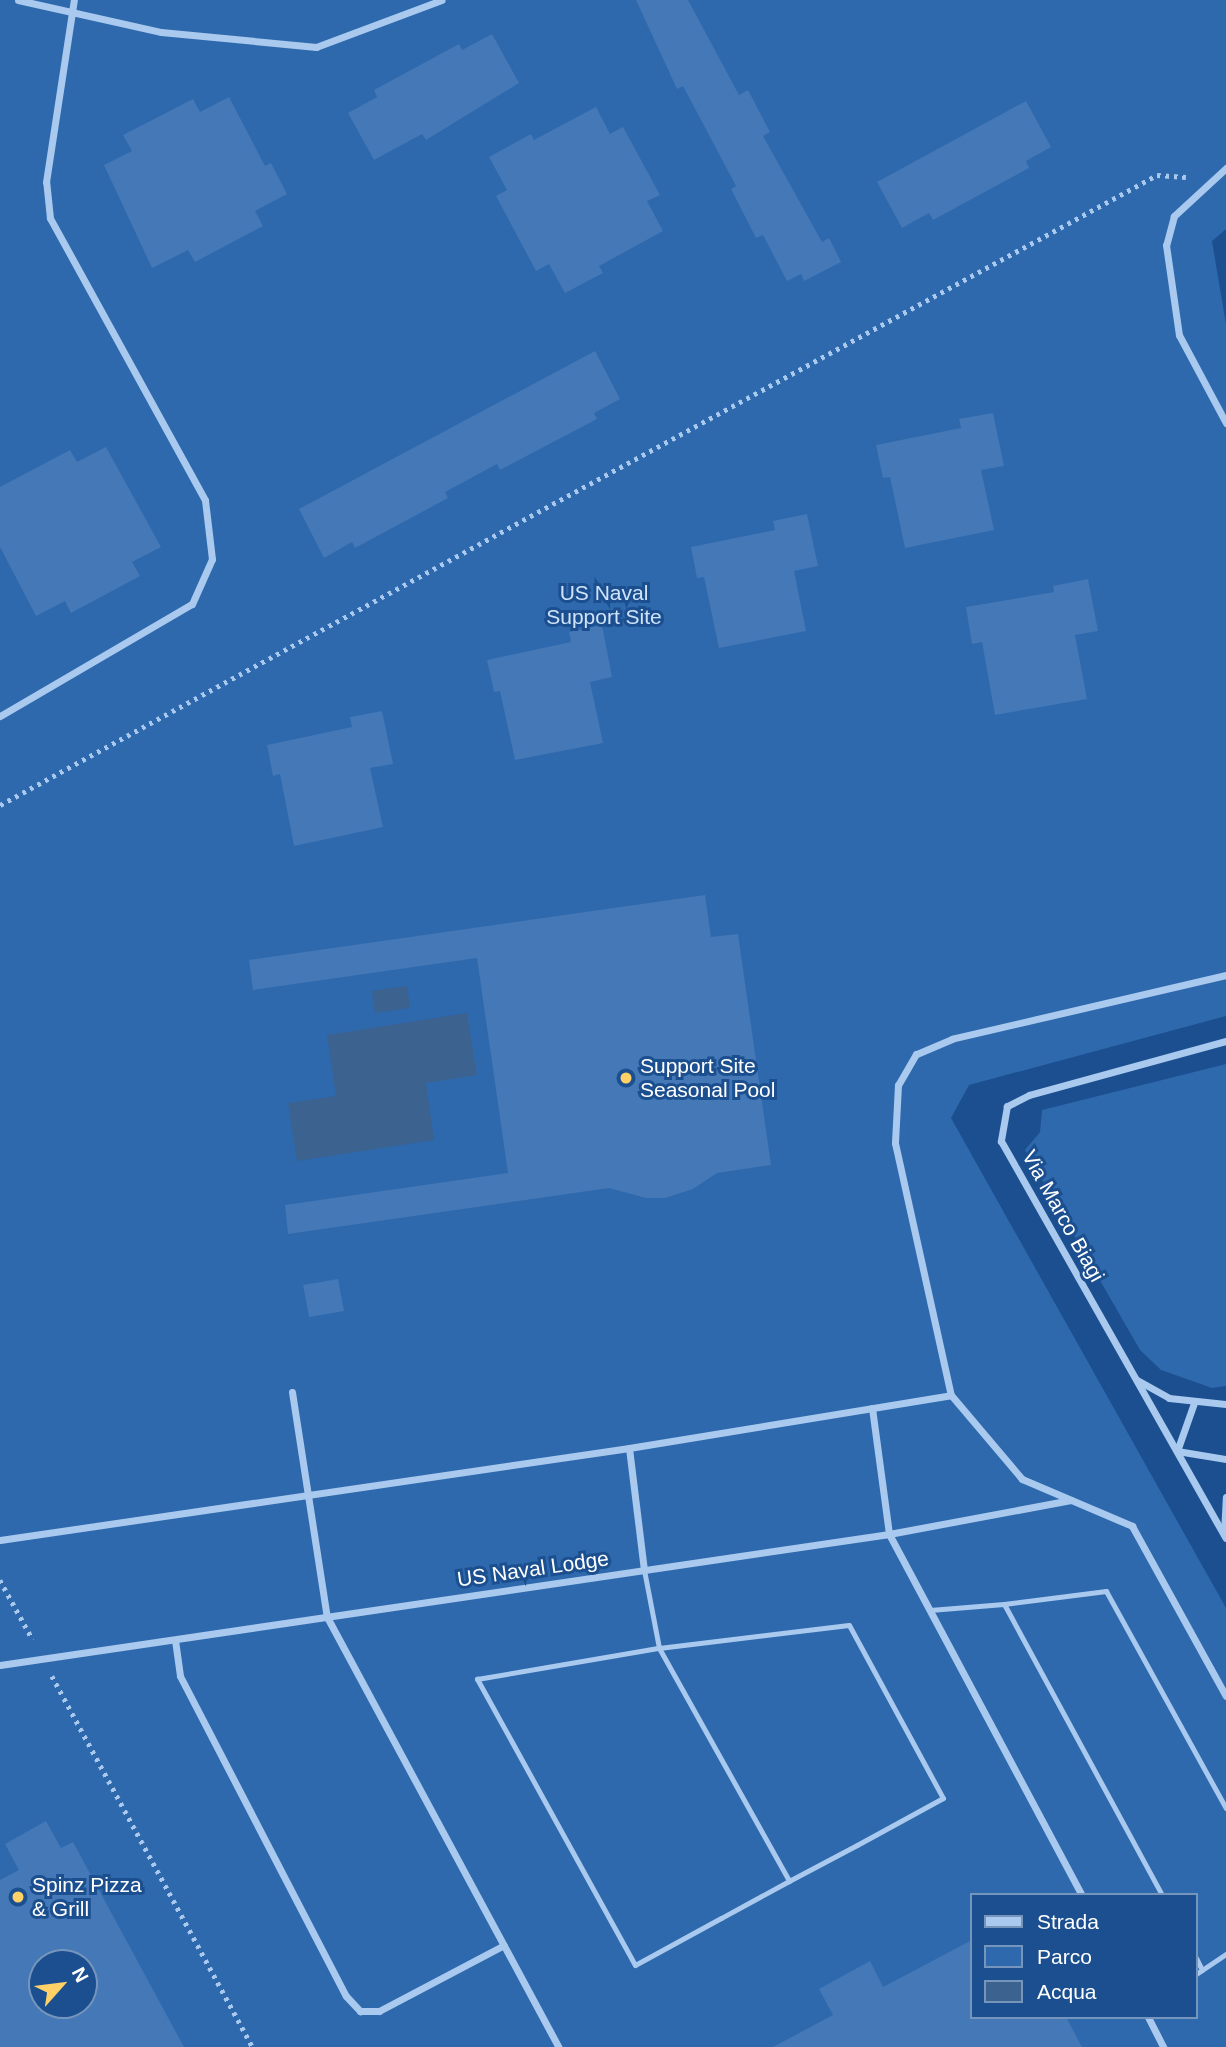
<!DOCTYPE html>
<html>
<head>
<meta charset="utf-8">
<style>
	body { margin:0 }
	#map { position:relative; width:1226px; height:2047px; overflow:hidden; background:#1b4f8f; font-family:Arial,sans-serif }
	div>[style] { position:absolute }
	[style*='--x'] { left:calc(var(--x)*1px); top:calc(var(--y)*1px); width:calc(var(--w)*1px); rotate:calc(var(--a)*1deg) }
	.green>* { inset:0; background:#2e69ad }
	.water>* { inset:0; background:#3c6290 }
	.building>* { inset:0; background:#4478b7 }
	.path>* { height:4.5px; margin-top:-2.25px; transform-origin:0; background:repeating-linear-gradient(90deg,#a9c9ee 0 3.5px,transparent 0 8.5px) }
	.service>* { height:5px; margin:-2.5px; padding:0 2.5px; transform-origin:2.5px; border-radius:2.5px; background:#a9c9ee }
	.minor>* { height:7px; margin:-3.5px; padding:0 3.5px; transform-origin:3.5px; border-radius:3.5px; background:#a9c9ee }
	.dots>* { width:19px; height:19px; translate:-50% -50%; box-sizing:border-box; border:4px solid #1b4f8f; border-radius:50% }
	span { translate:-50% -50%; white-space:nowrap; text-align:center; line-height:1.15; -webkit-text-stroke:6px #1b4f8f; paint-order:stroke }
	.park-label { font-size:21px; color:#cfe3fa }
	.poi-label { font-size:21px; color:#fff }
	.left { translate:0 -50%; text-align:left }
	.street-label { font-size:21px; color:#fff }
	.legend { position:absolute; left:970px; top:1893px; width:228px; height:126px; box-sizing:border-box; background:#1b4f8f; border:2px solid #7695bc; margin:0; padding:9px 12px; list-style:none; font-size:21px; color:#fff }
	.legend li { display:flex; align-items:center; gap:14px; height:35px }
	.legend b { width:35px; border:2px solid #7695bc }
	.north { position:absolute; left:28px; top:1949px; width:70px; height:70px; box-sizing:border-box; background:#1b4f8f; border:2px solid #7695bc; border-radius:50%; rotate:62deg; font-size:19px; font-weight:700; line-height:28px; text-align:center; color:#fff }
	.north::after { content:''; display:block; margin:auto; width:24px; height:32px; background:#ffd166; clip-path:polygon(50% 0,100% 100%,50% 72%,0 100%) }
</style>
</head>
<body>
<div id="map">
	<div class="green">
		<div style="clip-path:polygon(evenodd,0 0,1226px 0,1226px 229px,1212px 241px,1226px 324px,1226px 1016px,969px 1085px,951px 1118px,1226px 1608px,1226px 2047px,0 2047px,0 0,972px 1895px,1196px 1895px,1196px 2017px,972px 2017px,972px 1895px,0 0,42px 1963px,84px 1963px,84px 2005px,42px 2005px,42px 1963px)"></div>
		<div style="clip-path:polygon(1226px 1064px,1226px 1386px,1212px 1388px,1161px 1370px,1140px 1350px,1025px 1150px,1040px 1132px,1042px 1110px)"></div>
	</div>
	<div class="water">
		<div style="clip-path:polygon(407px 986px,410px 1008px,375px 1013px,372px 991px)"></div>
		<div style="clip-path:polygon(467px 1013px,477px 1075px,426px 1083px,434px 1140px,297px 1161px,288px 1103px,336px 1096px,327px 1035px)"></div>
	</div>
	<div class="building">
		<div style="clip-path:polygon(636px 0,688px 0,739px 95px,748px 90px,770px 132px,763px 136px,822px 242px,829px 238px,841px 262px,804px 281px,801px 274px,787px 281px,763px 235px,756px 238px,731px 189px,736px 186px,683px 86px,677px 89px)"></div>
		<div style="clip-path:polygon(492px 34px,519px 83px,426px 140px,422px 134px,374px 160px,348px 113px,377px 97px,374px 90px,459px 44px,462px 50px)"></div>
		<div style="clip-path:polygon(229px 97px,265px 166px,271px 163px,287px 194px,255px 211px,263px 226px,195px 262px,188px 250px,152px 268px,104px 165px,132px 151px,123px 135px,193px 99px,200px 112px)"></div>
		<div style="clip-path:polygon(1026px 101px,1051px 147px,1026px 161px,1029px 168px,933px 220px,929px 213px,902px 228px,877px 182px)"></div>
		<div style="clip-path:polygon(596px 107px,610px 134px,623px 127px,660px 195px,647px 201px,663px 231px,599px 266px,603px 273px,565px 293px,549px 264px,536px 271px,496px 196px,507px 190px,489px 157px,531px 134px,534px 140px)"></div>
		<div style="clip-path:polygon(595px 351px,620px 399px,594px 413px,597px 419px,500px 470px,497px 464px,445px 492px,448px 498px,355px 548px,352px 542px,324px 558px,299px 509px)"></div>
		<div style="clip-path:polygon(993px 413px,1004px 466px,981px 470px,994px 530px,905px 548px,890px 477px,883px 478px,876px 445px,961px 428px,959px 419px)"></div>
		<div style="clip-path:polygon(106px 447px,161px 547px,132px 562px,140px 576px,71px 613px,65px 601px,36px 616px,0 547px,0 487px,70px 450px,77px 462px)"></div>
		<div style="clip-path:polygon(807px 514px,818px 566px,794px 571px,806px 631px,719px 648px,704px 577px,697px 578px,691px 547px,775px 530px,773px 521px)"></div>
		<div style="clip-path:polygon(1088px 579px,1098px 631px,1075px 635px,1087px 699px,995px 715px,982px 642px,972px 644px,966px 607px,1054px 592px,1053px 586px)"></div>
		<div style="clip-path:polygon(602px 625px,612px 677px,590px 682px,603px 743px,515px 760px,500px 691px,494px 692px,487px 660px,571px 642px,569px 632px)"></div>
		<div style="clip-path:polygon(382px 711px,393px 764px,370px 768px,383px 827px,294px 846px,280px 774px,273px 776px,267px 745px,352px 727px,350px 717px)"></div>
		<div style="clip-path:polygon(705px 895px,711px 937px,738px 934px,771px 1165px,717px 1173px,693px 1189px,665px 1198px,646px 1198px,609px 1188px,288px 1234px,285px 1205px,508px 1173px,477px 958px,253px 990px,249px 960px)"></div>
		<div style="clip-path:polygon(338px 1279px,344px 1311px,309px 1317px,303px 1285px)"></div>
		<div style="clip-path:polygon(evenodd,46px 1821px,61px 1848px,73px 1842px,184px 2047px,0 2047px,0 1880px,19px 1870px,5px 1844px,46px 1821px,42px 1963px,84px 1963px,84px 2005px,42px 2005px,42px 1963px)"></div>
		<div style="clip-path:polygon(972px 1940px,972px 2017px,1066px 2017px,1082px 2047px,773px 2047px,833px 2015px,819px 1989px,870px 1961px,883px 1987px)"></div>
	</div>
	<div class="path">
		<div style="--x:0;--y:805;--w:1317;--a:-28.57"></div>
		<div style="--x:1157;--y:175;--w:29;--a:4"></div>
		<div style="--x:0;--y:1580;--w:68;--a:61.2"></div>
		<div style="--x:52;--y:1676;--w:422;--a:61.6"></div>
	</div>
	<div class="service">
		<div style="--x:644;--y:1570;--w:79;--a:79.1"></div>
		<div style="--x:659;--y:1648;--w:191;--a:-6.9"></div>
		<div style="--x:849;--y:1625;--w:197;--a:61.5"></div>
		<div style="--x:943;--y:1798;--w:98;--a:151.3"></div>
		<div style="--x:857;--y:1845;--w:77;--a:152.1"></div>
		<div style="--x:789;--y:1881;--w:77;--a:151.4"></div>
		<div style="--x:721;--y:1918;--w:98;--a:151.3"></div>
		<div style="--x:635;--y:1965;--w:327;--a:-118.9"></div>
		<div style="--x:477;--y:1679;--w:185;--a:-9.7"></div>
		<div style="--x:659;--y:1648;--w:267;--a:60.8"></div>
		<div style="--x:1004;--y:1604;--w:103;--a:-7.3"></div>
		<div style="--x:1106;--y:1591;--w:248;--a:61.1"></div>
		<div style="--x:930;--y:1610;--w:74;--a:-4.6"></div>
		<div style="--x:1004;--y:1604;--w:331;--a:61.5"></div>
		<div style="--x:1196;--y:1958;--w:13;--a:63"></div>
		<div style="--x:1202;--y:1970;--w:7;--a:146"></div>
		<div style="--x:1202;--y:1970;--w:29;--a:-34"></div>
	</div>
	<div class="minor">
		<div style="--x:18;--y:0;--w:147;--a:12.6"></div>
		<div style="--x:161;--y:32;--w:156;--a:5.5"></div>
		<div style="--x:316;--y:47;--w:134;--a:-20.5"></div>
		<div style="--x:1226;--y:168;--w:71;--a:137.3"></div>
		<div style="--x:1174;--y:216;--w:30;--a:105"></div>
		<div style="--x:1166;--y:245;--w:91;--a:81.8"></div>
		<div style="--x:1179;--y:335;--w:100;--a:61.9"></div>
		<div style="--x:0;--y:716;--w:222;--a:-30.3"></div>
		<div style="--x:192;--y:604;--w:49;--a:-66"></div>
		<div style="--x:212;--y:559;--w:59;--a:-96.8"></div>
		<div style="--x:205;--y:500;--w:322;--a:-118.8"></div>
		<div style="--x:50;--y:218;--w:36;--a:-96"></div>
		<div style="--x:46;--y:182;--w:184;--a:-81.3"></div>
		<div style="--x:1226;--y:975;--w:281;--a:166.9"></div>
		<div style="--x:952;--y:1039;--w:39;--a:157"></div>
		<div style="--x:916;--y:1054;--w:36;--a:120"></div>
		<div style="--x:898;--y:1085;--w:58;--a:93"></div>
		<div style="--x:895;--y:1143;--w:258;--a:77.5"></div>
		<div style="--x:951;--y:1395;--w:110;--a:49.8"></div>
		<div style="--x:1022;--y:1479;--w:120;--a:23.1"></div>
		<div style="--x:1132;--y:1526;--w:194;--a:61.1"></div>
		<div style="--x:1226;--y:1041;--w:204;--a:164.7"></div>
		<div style="--x:1029;--y:1095;--w:25;--a:153"></div>
		<div style="--x:1007;--y:1106;--w:36;--a:100"></div>
		<div style="--x:1001;--y:1141;--w:456;--a:60.5"></div>
		<div style="--x:1137;--y:1380;--w:37;--a:29"></div>
		<div style="--x:1169;--y:1398;--w:57;--a:6"></div>
		<div style="--x:292;--y:1392;--w:228;--a:81.2"></div>
		<div style="--x:327;--y:1617;--w:489;--a:61.7"></div>
		<div style="--x:872;--y:1408;--w:127;--a:82.3"></div>
		<div style="--x:889;--y:1534;--w:409;--a:61.9"></div>
		<div style="--x:629;--y:1448;--w:123;--a:83"></div>
		<div style="--x:1177;--y:1451;--w:51;--a:-70.5"></div>
		<div style="--x:1177;--y:1451;--w:50;--a:9.3"></div>
		<div style="--x:1224;--y:1533;--w:36;--a:-87"></div>
		<div style="--x:0;--y:1540;--w:636;--a:-8.32"></div>
		<div style="--x:629;--y:1448;--w:326;--a:-9.3"></div>
		<div style="--x:175;--y:1640;--w:36;--a:82"></div>
		<div style="--x:180;--y:1676;--w:360;--a:62.6"></div>
		<div style="--x:346;--y:1996;--w:21;--a:47"></div>
		<div style="--x:360;--y:2011;--w:19;--a:0"></div>
		<div style="--x:379;--y:2011;--w:141;--a:-27.8"></div>
		<div style="--x:0;--y:1665;--w:899;--a:-8.38"></div>
		<div style="--x:889;--y:1534;--w:185;--a:-10.6"></div>
		<div style="--x:1148;--y:2017;--w:34;--a:63"></div>
	</div>
	<div class="dots">
		<div style="left:626px;top:1078px;background:#ffd166"></div>
		<div style="left:18px;top:1897px;background:#ffd166"></div>
	</div>
	<div class="park-label">
		<span style="left:604px;top:605px">US Naval<br>Support Site</span>
	</div>
	<div class="poi-label">
		<span class="left" style="left:640px;top:1078px">Support Site<br>Seasonal Pool</span>
		<span class="left" style="left:32px;top:1897px">Spinz Pizza<br>&amp; Grill</span>
	</div>
	<div class="street-label">
		<span style="left:1063px;top:1216px;rotate:61deg">Via Marco Biagi</span>
		<span style="left:533px;top:1569px;rotate:-8deg">US Naval Lodge</span>
	</div>
	<ul class="legend">
	<li><b style="height:9px;background:#a9c9ee"></b>Strada</li>
	<li><b style="height:19px;background:#2e69ad"></b>Parco</li>
	<li><b style="height:19px;background:#3c6290"></b>Acqua</li>
	</ul>
	<div class="north">N</div>
</div>
</body>
</html>
